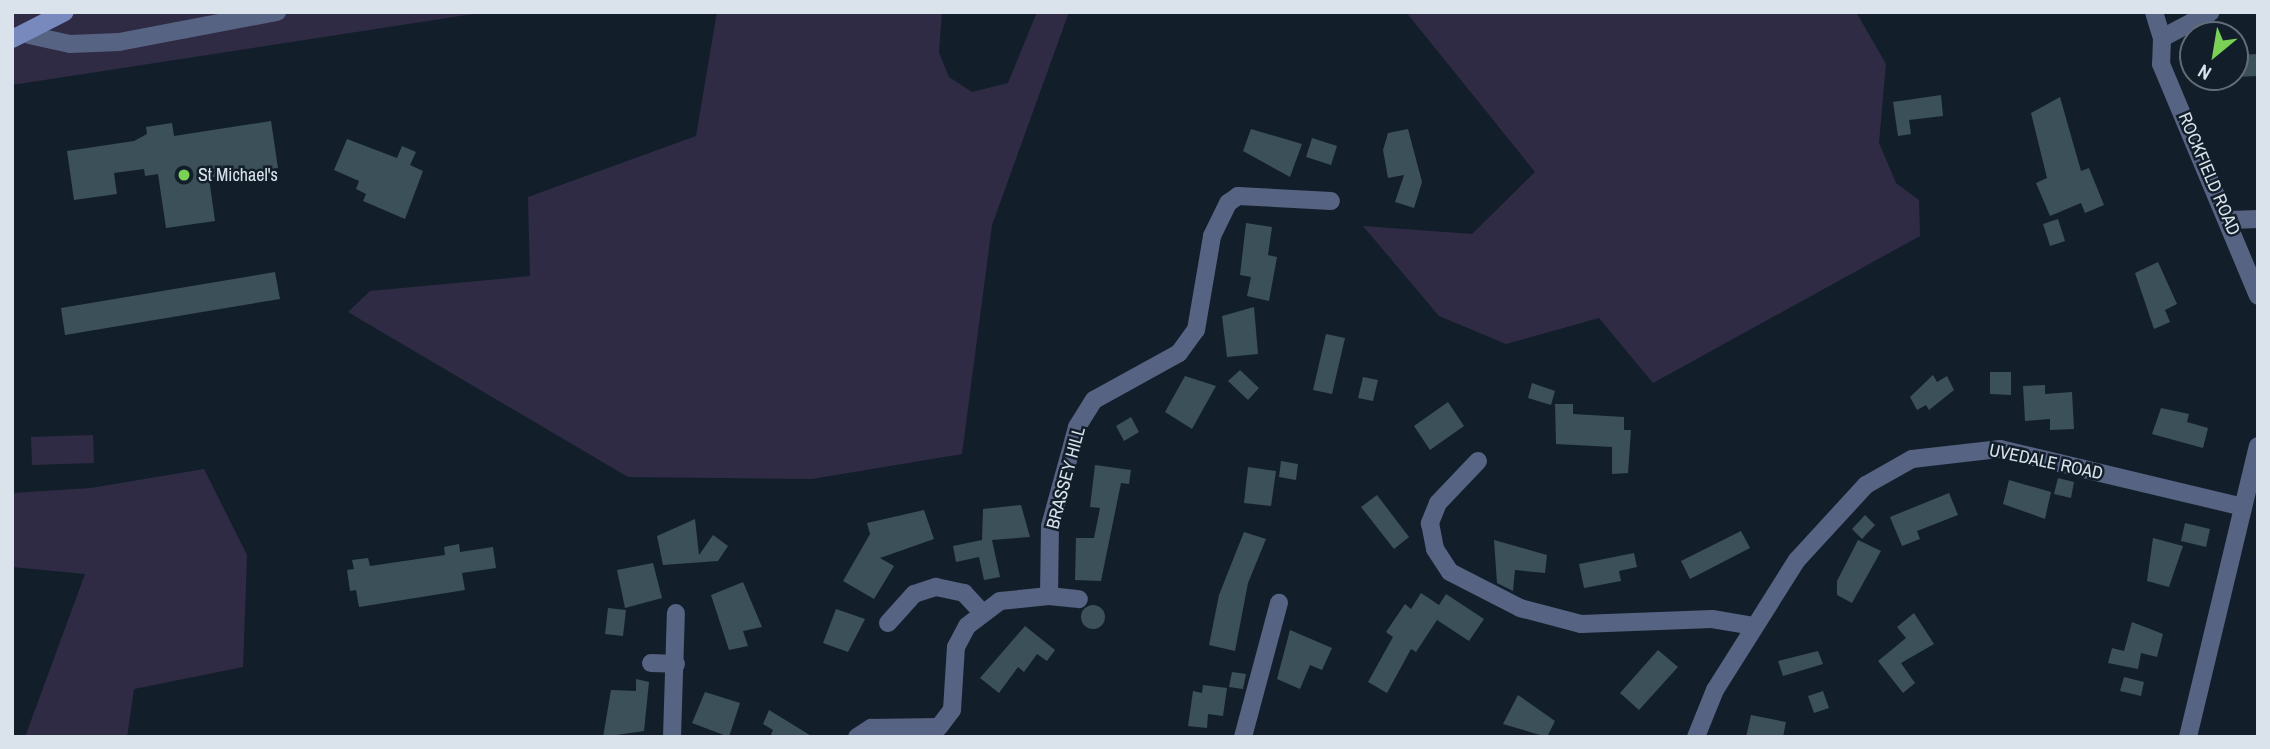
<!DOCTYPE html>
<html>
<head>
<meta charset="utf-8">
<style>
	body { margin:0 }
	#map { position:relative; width:2270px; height:749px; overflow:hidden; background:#121f2b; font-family:"Archivo Narrow",sans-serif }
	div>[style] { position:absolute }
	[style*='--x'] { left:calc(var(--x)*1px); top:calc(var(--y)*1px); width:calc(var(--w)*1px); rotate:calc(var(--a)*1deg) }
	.green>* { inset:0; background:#2f2b44 }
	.building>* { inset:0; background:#3b5058 }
	.round { border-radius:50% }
	.street>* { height:18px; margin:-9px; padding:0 9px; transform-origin:9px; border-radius:9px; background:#576382 }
	.secondary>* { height:18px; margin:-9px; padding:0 9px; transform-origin:9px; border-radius:9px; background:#788abd }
	.dots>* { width:19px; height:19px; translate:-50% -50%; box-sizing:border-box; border:4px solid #121f2b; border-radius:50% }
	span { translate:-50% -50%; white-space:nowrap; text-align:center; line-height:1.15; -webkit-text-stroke:5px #121f2b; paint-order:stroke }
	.street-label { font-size:18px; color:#dae3eb }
	.poi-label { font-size:18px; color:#dae3eb }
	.left { translate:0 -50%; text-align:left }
	.frame { position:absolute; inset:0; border:14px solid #dae3eb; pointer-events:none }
	.north { position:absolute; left:2179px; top:21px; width:70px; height:70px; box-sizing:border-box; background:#121f2b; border:2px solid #626d78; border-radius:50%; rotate:210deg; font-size:19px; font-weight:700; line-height:28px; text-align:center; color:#dae3eb }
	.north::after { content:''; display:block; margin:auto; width:24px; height:32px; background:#7ad156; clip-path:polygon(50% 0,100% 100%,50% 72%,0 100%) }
</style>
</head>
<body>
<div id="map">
	<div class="green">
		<div style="clip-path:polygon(12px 12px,486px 12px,12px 85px)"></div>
		<div style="clip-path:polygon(717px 12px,942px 12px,939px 53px,949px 77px,972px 92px,1008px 83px,1037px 12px,1069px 12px,992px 225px,962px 454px,812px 479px,628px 477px,348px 312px,370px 291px,530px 276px,528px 197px,696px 136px)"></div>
		<div style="clip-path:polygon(1406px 12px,1856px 12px,1886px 64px,1879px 143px,1896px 183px,1919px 200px,1920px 236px,1653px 383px,1599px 318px,1506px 344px,1439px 316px,1363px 226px,1472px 234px,1535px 172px)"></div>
		<div style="clip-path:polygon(93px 435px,94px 463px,32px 465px,31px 437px)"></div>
		<div style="clip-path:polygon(204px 469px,247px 555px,243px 667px,134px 689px,127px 737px,25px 737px,85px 574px,12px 567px,12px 493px,91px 488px)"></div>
	</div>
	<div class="building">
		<div style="clip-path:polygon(2258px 54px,2258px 76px,2235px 77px,2235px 55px)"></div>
		<div style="clip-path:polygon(1941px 95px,1943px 116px,1909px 120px,1911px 134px,1898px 136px,1893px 102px)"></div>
		<div style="clip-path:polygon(2060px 97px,2081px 171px,2089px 168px,2104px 205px,2085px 213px,2081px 203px,2050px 216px,2036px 183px,2047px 178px,2031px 113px)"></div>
		<div style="clip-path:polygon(271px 121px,278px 168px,209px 178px,215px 221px,166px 228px,158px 174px,145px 176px,144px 169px,114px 173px,117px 194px,74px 200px,67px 151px,134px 141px,147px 134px,146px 127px,172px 123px,174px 136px)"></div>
		<div style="clip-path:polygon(1251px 129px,1302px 144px,1290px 177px,1243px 151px)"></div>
		<div style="clip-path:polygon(1408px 129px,1422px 182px,1414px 208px,1395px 202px,1404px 175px,1388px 178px,1383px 150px,1388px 133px)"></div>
		<div style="clip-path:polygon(1312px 138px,1337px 146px,1331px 165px,1306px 157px)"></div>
		<div style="clip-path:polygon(347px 139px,397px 158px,402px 146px,416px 152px,410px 165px,423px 171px,405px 219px,363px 201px,366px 194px,356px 189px,359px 181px,334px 170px)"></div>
		<div style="clip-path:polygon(2058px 219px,2065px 241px,2050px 246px,2043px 224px)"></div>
		<div style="clip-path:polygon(1246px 223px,1272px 227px,1268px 255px,1277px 257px,1269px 301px,1247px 296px,1251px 277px,1240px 275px)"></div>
		<div style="clip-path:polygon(2158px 262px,2177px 304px,2165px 310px,2170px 322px,2154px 329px,2135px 273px)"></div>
		<div style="clip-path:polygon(275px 272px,280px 299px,65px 335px,61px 308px)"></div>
		<div style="clip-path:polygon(1254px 307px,1258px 354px,1227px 357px,1222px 316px)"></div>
		<div style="clip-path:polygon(1326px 334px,1345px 338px,1332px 394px,1313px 390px)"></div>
		<div style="clip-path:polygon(1240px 370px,1259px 388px,1248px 400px,1228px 381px)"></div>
		<div style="clip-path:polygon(1990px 372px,2011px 372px,2011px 395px,1990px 394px)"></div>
		<div style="clip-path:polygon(1933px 375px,1937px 382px,1947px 376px,1954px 390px,1929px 410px,1926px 405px,1917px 410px,1910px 397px)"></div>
		<div style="clip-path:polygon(1185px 376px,1216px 386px,1192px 429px,1165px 412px)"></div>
		<div style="clip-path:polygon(1363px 377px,1378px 380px,1373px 401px,1358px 398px)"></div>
		<div style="clip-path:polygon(1532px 383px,1555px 391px,1551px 405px,1528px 398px)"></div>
		<div style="clip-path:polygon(2045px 385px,2045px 394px,2072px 392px,2074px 429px,2050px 430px,2050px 419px,2025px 421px,2023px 386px)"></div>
		<div style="clip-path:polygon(1448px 402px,1464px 426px,1430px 450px,1414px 426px)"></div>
		<div style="clip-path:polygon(1555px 404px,1573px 404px,1573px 414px,1624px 417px,1624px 430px,1631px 430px,1628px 473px,1612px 474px,1612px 447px,1556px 444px)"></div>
		<div style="clip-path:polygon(2161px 408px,2189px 414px,2187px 422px,2208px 428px,2203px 448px,2152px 434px)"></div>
		<div style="clip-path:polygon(1131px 417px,1139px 432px,1124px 441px,1116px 426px)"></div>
		<div style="clip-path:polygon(1281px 461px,1298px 464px,1296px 480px,1279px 477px)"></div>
		<div style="clip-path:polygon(1095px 465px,1131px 470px,1129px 484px,1121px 483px,1101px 581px,1075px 580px,1076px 538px,1094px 538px,1100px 508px,1090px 507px)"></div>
		<div style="clip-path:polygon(1248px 467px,1276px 471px,1271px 506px,1244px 503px)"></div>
		<div style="clip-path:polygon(2058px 478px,2074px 482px,2071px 498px,2054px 494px)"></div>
		<div style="clip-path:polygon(2009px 480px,2051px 492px,2045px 519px,2003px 504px)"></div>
		<div style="clip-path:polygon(1949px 493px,1958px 515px,1917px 531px,1920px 539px,1902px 546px,1890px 517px)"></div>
		<div style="clip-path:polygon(1377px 495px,1409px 537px,1394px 549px,1361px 507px)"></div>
		<div style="clip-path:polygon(1021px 505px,1030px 537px,992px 540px,1000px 577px,984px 580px,979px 557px,956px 562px,953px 546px,982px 540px,983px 509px)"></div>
		<div style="clip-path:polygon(924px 510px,934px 539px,880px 558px,894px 566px,874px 599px,843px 581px,870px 534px,867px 523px)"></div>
		<div style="clip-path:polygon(1865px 515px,1875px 525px,1862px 539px,1852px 529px)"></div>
		<div style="clip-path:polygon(695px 519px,699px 555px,713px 535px,728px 546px,718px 561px,663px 565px,657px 536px)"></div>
		<div style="clip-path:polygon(2185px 523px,2210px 529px,2206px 547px,2181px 541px)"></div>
		<div style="clip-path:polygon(1741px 531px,1750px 548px,1690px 579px,1681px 561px)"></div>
		<div style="clip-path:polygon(1244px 532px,1266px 539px,1248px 583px,1235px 651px,1209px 645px,1219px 595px)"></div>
		<div style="clip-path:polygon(2153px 538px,2183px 546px,2169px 587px,2147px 581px)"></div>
		<div style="clip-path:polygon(1494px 540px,1547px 555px,1545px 573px,1515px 570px,1513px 591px,1497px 583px)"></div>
		<div style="clip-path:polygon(1858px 540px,1881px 551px,1852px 603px,1837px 595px,1837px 581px)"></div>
		<div style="clip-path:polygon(459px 544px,460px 552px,493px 547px,496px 568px,462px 573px,465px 590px,359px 607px,356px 590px,350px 591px,347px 570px,354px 569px,352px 560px,368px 558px,370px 566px,445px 555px,444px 547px)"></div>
		<div style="clip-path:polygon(1634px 553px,1637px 567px,1619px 571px,1621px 581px,1584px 588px,1579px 564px)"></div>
		<div style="clip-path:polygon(653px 563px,662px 598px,625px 608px,617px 570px)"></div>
		<div style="clip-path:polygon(743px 582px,762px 627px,743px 631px,748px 646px,729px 650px,711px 595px)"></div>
		<div style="clip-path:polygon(1421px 593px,1439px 605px,1446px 594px,1484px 619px,1469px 641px,1437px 620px,1416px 652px,1411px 649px,1387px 693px,1368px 682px,1393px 637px,1386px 632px,1405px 604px,1411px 609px)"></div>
		<div class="round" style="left:1081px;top:605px;width:24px;height:24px"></div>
		<div style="clip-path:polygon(608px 608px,626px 610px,623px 636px,605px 634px)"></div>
		<div style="clip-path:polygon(836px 609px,865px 619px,848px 652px,823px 643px)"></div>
		<div style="clip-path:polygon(1914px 613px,1934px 644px,1901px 663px,1915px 683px,1903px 693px,1878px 661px,1906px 638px,1897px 627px)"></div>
		<div style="clip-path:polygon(2132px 622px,2163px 634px,2157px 657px,2141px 653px,2138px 669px,2108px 663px,2112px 648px,2124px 651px)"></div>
		<div style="clip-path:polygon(1025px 626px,1055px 650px,1047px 661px,1037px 654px,1024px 672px,1018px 667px,999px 693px,980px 678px)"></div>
		<div style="clip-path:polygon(1290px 630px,1332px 648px,1322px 670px,1310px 665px,1300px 689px,1277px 679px)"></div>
		<div style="clip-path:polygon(1658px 650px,1678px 667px,1639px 710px,1620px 693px)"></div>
		<div style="clip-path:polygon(1818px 651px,1823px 664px,1783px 676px,1778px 661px)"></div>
		<div style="clip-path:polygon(1232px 672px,1246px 674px,1243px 689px,1229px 687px)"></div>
		<div style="clip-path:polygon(2124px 677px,2144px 682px,2141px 696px,2120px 691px)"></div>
		<div style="clip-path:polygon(636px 679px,649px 682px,644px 731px,603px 737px,611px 690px,636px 691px)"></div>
		<div style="clip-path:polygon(1203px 685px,1227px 688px,1223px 716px,1208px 714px,1207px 728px,1188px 726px,1193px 691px,1202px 693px)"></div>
		<div style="clip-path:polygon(1823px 691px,1829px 708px,1814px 713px,1808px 696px)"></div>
		<div style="clip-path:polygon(705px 692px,740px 703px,729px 737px,692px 723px)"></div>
		<div style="clip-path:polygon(1518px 695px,1555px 721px,1547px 737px,1503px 724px)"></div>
		<div style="clip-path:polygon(769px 710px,813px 737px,770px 737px,773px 730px,763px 724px)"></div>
		<div style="clip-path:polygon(1751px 715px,1786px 722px,1783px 737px,1746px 737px)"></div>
	</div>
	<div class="street">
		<div style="--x:2154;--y:12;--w:27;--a:73"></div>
		<div style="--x:2162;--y:38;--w:26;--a:92"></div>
		<div style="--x:2161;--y:64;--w:251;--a:67.3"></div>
		<div style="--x:29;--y:35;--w:42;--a:12.4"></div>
		<div style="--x:70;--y:44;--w:49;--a:-2.3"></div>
		<div style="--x:119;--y:42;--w:161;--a:-10.8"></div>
		<div style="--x:2162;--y:38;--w:55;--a:-28"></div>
		<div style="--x:2230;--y:220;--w:28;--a:-2"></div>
		<div style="--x:1478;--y:461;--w:58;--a:133.6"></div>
		<div style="--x:1438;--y:503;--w:22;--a:112"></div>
		<div style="--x:1430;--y:523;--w:26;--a:79"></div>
		<div style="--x:1435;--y:549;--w:27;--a:57"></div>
		<div style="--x:1450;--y:572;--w:79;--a:27.2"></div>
		<div style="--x:1520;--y:608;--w:63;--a:14.7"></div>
		<div style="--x:1581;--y:624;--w:131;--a:-2.2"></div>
		<div style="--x:1712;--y:619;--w:43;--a:9.5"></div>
		<div style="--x:1049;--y:596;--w:30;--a:6"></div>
		<div style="--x:888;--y:623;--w:39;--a:-48"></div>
		<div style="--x:914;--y:594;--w:23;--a:-18"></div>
		<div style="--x:936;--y:587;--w:29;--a:12"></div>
		<div style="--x:964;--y:593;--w:25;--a:47"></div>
		<div style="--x:651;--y:663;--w:25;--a:2"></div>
		<div style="--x:672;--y:737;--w:124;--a:-88.2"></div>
		<div style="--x:857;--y:737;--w:17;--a:-33"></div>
		<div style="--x:871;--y:728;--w:68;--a:-0.8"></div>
		<div style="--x:939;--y:727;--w:21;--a:-53"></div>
		<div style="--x:952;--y:710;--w:63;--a:-86.4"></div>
		<div style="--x:956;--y:647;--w:24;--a:-62"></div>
		<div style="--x:967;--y:626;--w:41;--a:-37.1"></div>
		<div style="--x:1000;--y:601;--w:49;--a:-5.8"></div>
		<div style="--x:1049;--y:596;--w:70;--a:-89.2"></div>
		<div style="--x:1050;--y:526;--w:103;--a:-74.7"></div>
		<div style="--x:1077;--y:427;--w:32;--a:-58"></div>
		<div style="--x:1094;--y:400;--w:97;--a:-28.9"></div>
		<div style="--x:1179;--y:353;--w:29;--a:-54"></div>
		<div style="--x:1196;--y:330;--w:95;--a:-80.3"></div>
		<div style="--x:1212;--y:236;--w:37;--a:-64"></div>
		<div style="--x:1228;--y:203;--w:12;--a:-35"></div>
		<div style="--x:1238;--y:196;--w:93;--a:3.1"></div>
		<div style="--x:1243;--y:737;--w:139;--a:-75"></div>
		<div style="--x:1696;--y:737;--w:51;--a:-68"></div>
		<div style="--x:1715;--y:690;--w:154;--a:-57.8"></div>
		<div style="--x:1797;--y:560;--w:102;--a:-47.4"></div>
		<div style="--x:1866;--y:485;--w:53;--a:-29.5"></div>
		<div style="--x:1912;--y:459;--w:89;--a:-6.5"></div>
		<div style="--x:2000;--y:449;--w:250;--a:13.4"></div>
		<div style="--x:2188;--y:737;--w:299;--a:-76.5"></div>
	</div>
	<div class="secondary">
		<div style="--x:12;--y:39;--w:59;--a:-27"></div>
	</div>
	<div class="dots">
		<div style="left:184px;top:175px;background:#7ad156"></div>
	</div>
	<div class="street-label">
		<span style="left:2209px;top:174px;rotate:67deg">ROCKFIELD ROAD</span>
		<span style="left:2046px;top:462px;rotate:12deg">UVEDALE ROAD</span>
		<span style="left:1066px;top:478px;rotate:-75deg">BRASSEY HILL</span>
	</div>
	<div class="poi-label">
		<span class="left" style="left:198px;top:175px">St Michael's</span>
	</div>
	<div class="frame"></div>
	<div class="north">N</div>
</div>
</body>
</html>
